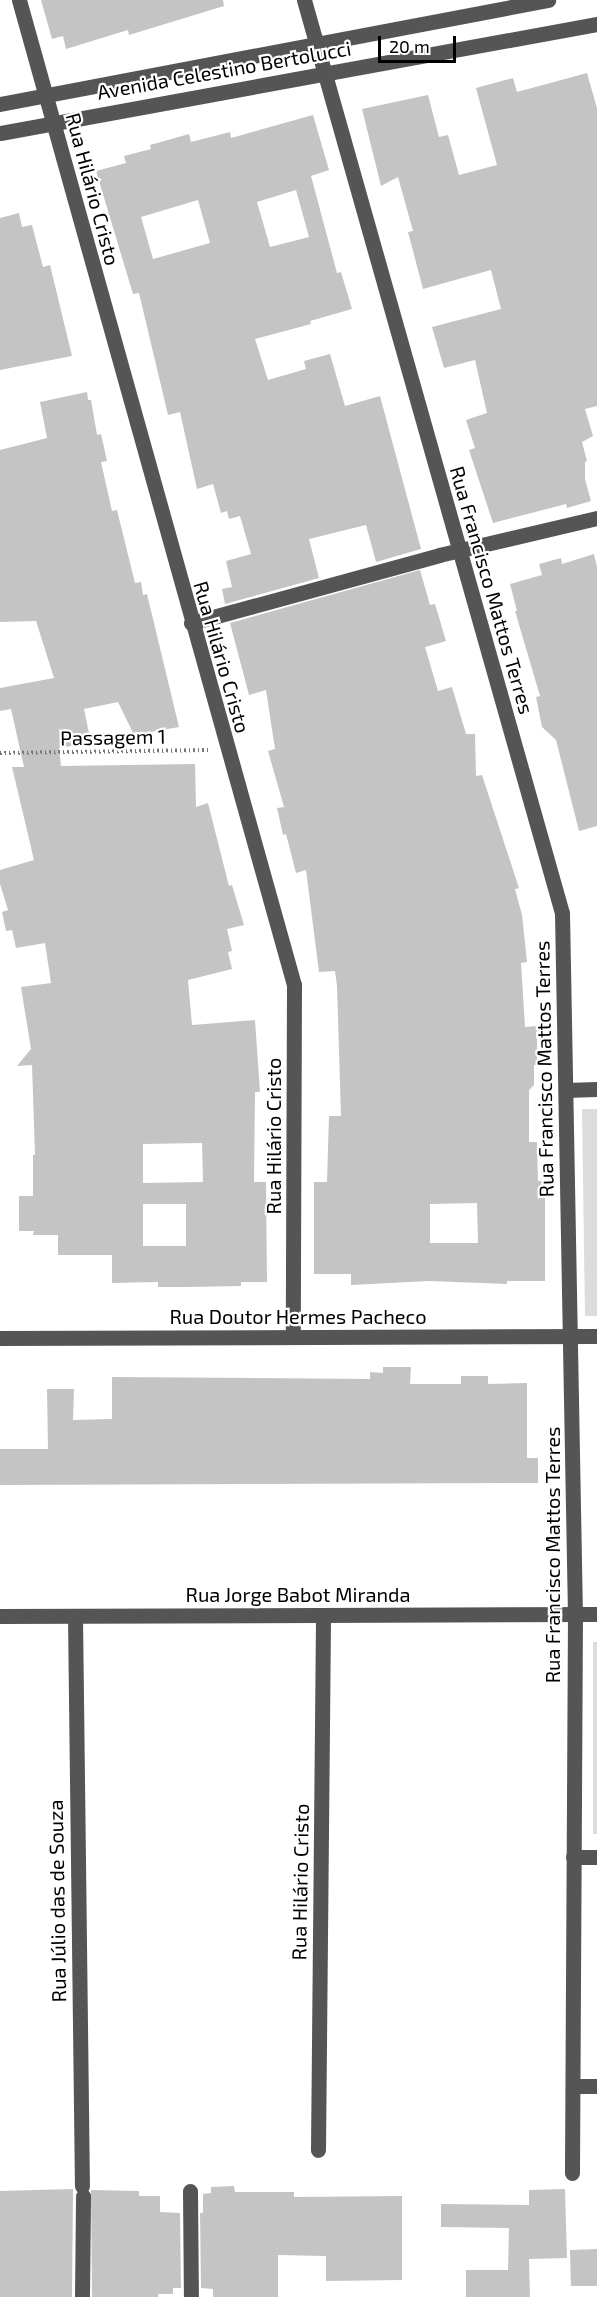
<!DOCTYPE html>
<html>
<head>
<meta charset="utf-8">
<style>
	body { margin:0 }
	#map { position:relative; width:597px; height:2297px; overflow:hidden; background:#fff; font-family:"Exo 2",sans-serif }
	div>[style] { position:absolute }
	[style*='--x'] { left:calc(var(--x)*1px); top:calc(var(--y)*1px); width:calc(var(--w)*1px); rotate:calc(var(--a)*1deg) }
	.green>* { inset:0; background:#dcdcdc }
	.building>* { inset:0; background:#c4c4c4 }
	.path>* { height:4px; margin-top:-2px; transform-origin:0; background:repeating-linear-gradient(90deg,#777 0 1.5px,transparent 0 4.5px) }
	.minor>* { height:15px; margin:-7.5px; padding:0 7.5px; transform-origin:7.5px; border-radius:7.5px; background:#555 }
	span { translate:-50% -50%; white-space:nowrap; text-align:center; line-height:1.15; -webkit-text-stroke:4.5px #fff; paint-order:stroke }
	.street-label { font-size:20px; color:#000 }
	.scale { position:absolute; left:378px; top:36px; width:78px; height:27px; box-sizing:border-box; border:3px solid #000; border-top:0; padding-left:8px; font-size:18px; line-height:21px; white-space:nowrap; color:#000; -webkit-text-stroke:4px #fff; paint-order:stroke }
</style>
</head>
<body>
<div id="map">
	<div class="green">
		<div style="clip-path:polygon(582px 1109px,597px 1109px,597px 1316px,585px 1316px)"></div>
		<div style="clip-path:polygon(593px 1642px,597px 1642px,597px 1834px,593px 1834px)"></div>
	</div>
	<div class="building">
		<div style="clip-path:polygon(41px 0,223px 0,224px 6px,129px 35px,128px 30px,66px 49px,63px 36px,52px 39px)"></div>
		<div style="clip-path:polygon(587px 73px,597px 108px,597px 406px,585px 409px,593px 436px,582px 442px,587px 461px,585px 462px,585px 479px,591px 501px,567px 508px,566px 504px,493px 523px,469px 450px,475px 448px,466px 420px,487px 413px,475px 360px,444px 368px,432px 327px,501px 309px,491px 270px,423px 289px,408px 232px,413px 231px,398px 177px,381px 186px,362px 109px,428px 95px,439px 137px,448px 135px,459px 175px,497px 165px,476px 88px,513px 78px,517px 92px)"></div>
		<div style="clip-path:polygon(evenodd,313px 115px,329px 170px,311px 176px,337px 273px,341px 272px,352px 309px,310px 321px,311px 324px,255px 339px,268px 380px,306px 369px,304px 361px,330px 354px,345px 406px,380px 396px,421px 549px,376px 562px,366px 525px,309px 539px,319px 578px,225px 604px,222px 589px,232px 587px,226px 561px,251px 554px,240px 516px,229px 519px,227px 511px,221px 513px,213px 484px,197px 489px,180px 412px,168px 415px,139px 293px,133px 294px,96px 171px,126px 163px,124px 156px,151px 149px,150px 145px,189px 134px,191px 142px,230px 132px,231px 138px,313px 115px,296px 190px,309px 237px,270px 247px,257px 202px,296px 190px,313px 115px,198px 200px,210px 243px,153px 259px,141px 217px,198px 200px)"></div>
		<div style="clip-path:polygon(19px 213px,22px 227px,32px 225px,43px 267px,50px 265px,72px 356px,0 370px,0 218px)"></div>
		<div style="clip-path:polygon(evenodd,87px 392px,88px 400px,91px 400px,97px 435px,101px 434px,107px 461px,101px 462px,112px 511px,117px 510px,135px 583px,141px 582px,143px 595px,147px 594px,179px 727px,134px 735px,118px 702px,84px 709px,91px 743px,59px 748px,61px 766px,195px 764px,196px 807px,208px 803px,229px 886px,232px 885px,244px 925px,227px 929px,232px 951px,228px 952px,232px 969px,188px 980px,192px 1025px,255px 1020px,260px 1092px,255px 1092px,254px 1182px,266px 1182px,267px 1282px,241px 1282px,241px 1286px,186px 1287px,158px 1287px,158px 1282px,112px 1283px,112px 1255px,58px 1255px,58px 1235px,33px 1235px,34px 1231px,19px 1231px,19px 1196px,33px 1196px,33px 1155px,35px 1155px,32px 1065px,17px 1066px,31px 1049px,21px 987px,51px 983px,45px 943px,16px 948px,12px 930px,6px 931px,2px 912px,8px 910px,0 884px,0 870px,34px 860px,12px 767px,24px 767px,11px 709px,0 711px,0 688px,54px 678px,36px 621px,0 622px,0 450px,47px 438px,40px 402px,87px 392px,202px 1143px,203px 1182px,143px 1183px,143px 1144px,202px 1143px,87px 392px,143px 1204px,186px 1204px,186px 1246px,143px 1246px,143px 1204px)"></div>
		<div style="clip-path:polygon(594px 554px,597px 567px,597px 826px,579px 831px,556px 740px,542px 727px,536px 697px,540px 696px,515px 611px,517px 611px,510px 584px,542px 575px,539px 564px,561px 558px,562px 564px)"></div>
		<div style="clip-path:polygon(evenodd,420px 570px,430px 605px,435px 604px,446px 641px,425px 647px,438px 691px,452px 687px,466px 734px,475px 734px,476px 776px,482px 775px,519px 888px,515px 889px,522px 915px,527px 962px,521px 963px,525px 1027px,537px 1026px,537px 1065px,534px 1065px,534px 1085px,529px 1090px,529px 1142px,537px 1142px,538px 1181px,545px 1181px,545px 1281px,507px 1281px,507px 1284px,429px 1281px,351px 1285px,351px 1274px,314px 1274px,314px 1182px,327px 1182px,329px 1116px,341px 1116px,337px 986px,335px 971px,319px 972px,306px 870px,296px 873px,286px 834px,283px 835px,277px 808px,284px 807px,268px 751px,275px 749px,266px 690px,249px 695px,230px 623px,420px 570px,477px 1203px,478px 1243px,430px 1243px,430px 1204px,477px 1203px)"></div>
		<div style="clip-path:polygon(383px 1367px,411px 1367px,410px 1384px,461px 1384px,461px 1376px,488px 1376px,488px 1384px,527px 1383px,527px 1458px,538px 1458px,538px 1483px,0 1485px,0 1449px,48px 1449px,47px 1389px,74px 1389px,73px 1420px,112px 1419px,112px 1377px,370px 1379px,370px 1372px,383px 1373px)"></div>
		<div style="clip-path:polygon(234px 2186px,235px 2192px,294px 2192px,294px 2197px,402px 2196px,402px 2280px,326px 2281px,326px 2256px,278px 2255px,278px 2297px,213px 2297px,213px 2289px,201px 2288px,200px 2213px,203px 2213px,203px 2194px,211px 2193px,211px 2187px)"></div>
		<div style="clip-path:polygon(73px 2189px,72px 2297px,0 2297px,0 2191px)"></div>
		<div style="clip-path:polygon(565px 2189px,567px 2258px,529px 2259px,530px 2297px,466px 2297px,466px 2270px,508px 2270px,509px 2228px,441px 2227px,441px 2204px,529px 2205px,529px 2190px)"></div>
		<div style="clip-path:polygon(91px 2190px,139px 2191px,139px 2196px,160px 2196px,160px 2212px,180px 2213px,181px 2288px,173px 2288px,173px 2294px,158px 2294px,158px 2297px,92px 2297px)"></div>
		<div style="clip-path:polygon(597px 2249px,597px 2286px,571px 2286px,570px 2250px)"></div>
	</div>
	<div class="path">
		<div style="--x:0;--y:753;--w:208;--a:-0.8"></div>
	</div>
	<div class="minor">
		<div style="--x:19;--y:0;--w:1023;--a:74.4"></div>
		<div style="--x:294;--y:985;--w:352;--a:90.2"></div>
		<div style="--x:304;--y:0;--w:949;--a:74.22"></div>
		<div style="--x:562;--y:913;--w:701;--a:88.94"></div>
		<div style="--x:575;--y:1614;--w:559;--a:90.31"></div>
		<div style="--x:0;--y:104;--w:558;--a:-10.75"></div>
		<div style="--x:0;--y:133;--w:607;--a:-10.35"></div>
		<div style="--x:191;--y:623;--w:257;--a:-15.3"></div>
		<div style="--x:439;--y:555;--w:162;--a:-13.2"></div>
		<div style="--x:566;--y:1090;--w:31;--a:-2"></div>
		<div style="--x:0;--y:1338;--w:597;--a:-0.19"></div>
		<div style="--x:0;--y:1616;--w:597;--a:-0.19"></div>
		<div style="--x:75;--y:1616;--w:570;--a:89.3"></div>
		<div style="--x:573;--y:1857;--w:24;--a:0"></div>
		<div style="--x:573;--y:2086;--w:24;--a:0"></div>
		<div style="--x:318;--y:2150;--w:535;--a:-89.46"></div>
		<div style="--x:190;--y:2191;--w:106;--a:89.5"></div>
		<div style="--x:82;--y:2297;--w:101;--a:-89.4"></div>
	</div>
	<div class="street-label">
		<span style="left:224px;top:70px;rotate:-10deg">Avenida Celestino Bertolucci</span>
		<span style="left:93px;top:189px;rotate:75deg">Rua Hilário Cristo</span>
		<span style="left:492px;top:590px;rotate:74deg">Rua Francisco Mattos Terres</span>
		<span style="left:222px;top:657px;rotate:74deg">Rua Hilário Cristo</span>
		<span style="left:113px;top:737px;rotate:-1deg">Passagem 1</span>
		<span style="left:544px;top:1069px;rotate:-91deg">Rua Francisco Mattos Terres</span>
		<span style="left:273px;top:1136px;rotate:-90deg">Rua Hilário Cristo</span>
		<span style="left:298px;top:1316px">Rua Doutor Hermes Pacheco</span>
		<span style="left:552px;top:1555px;rotate:-90deg">Rua Francisco Mattos Terres</span>
		<span style="left:298px;top:1594px">Rua Jorge Babot Miranda</span>
		<span style="left:300px;top:1882px;rotate:-89deg">Rua Hilário Cristo</span>
		<span style="left:57px;top:1901px;rotate:-91deg">Rua Júlio das de Souza</span>
	</div>
	<div class="scale">20 m</div>
</div>
</body>
</html>
